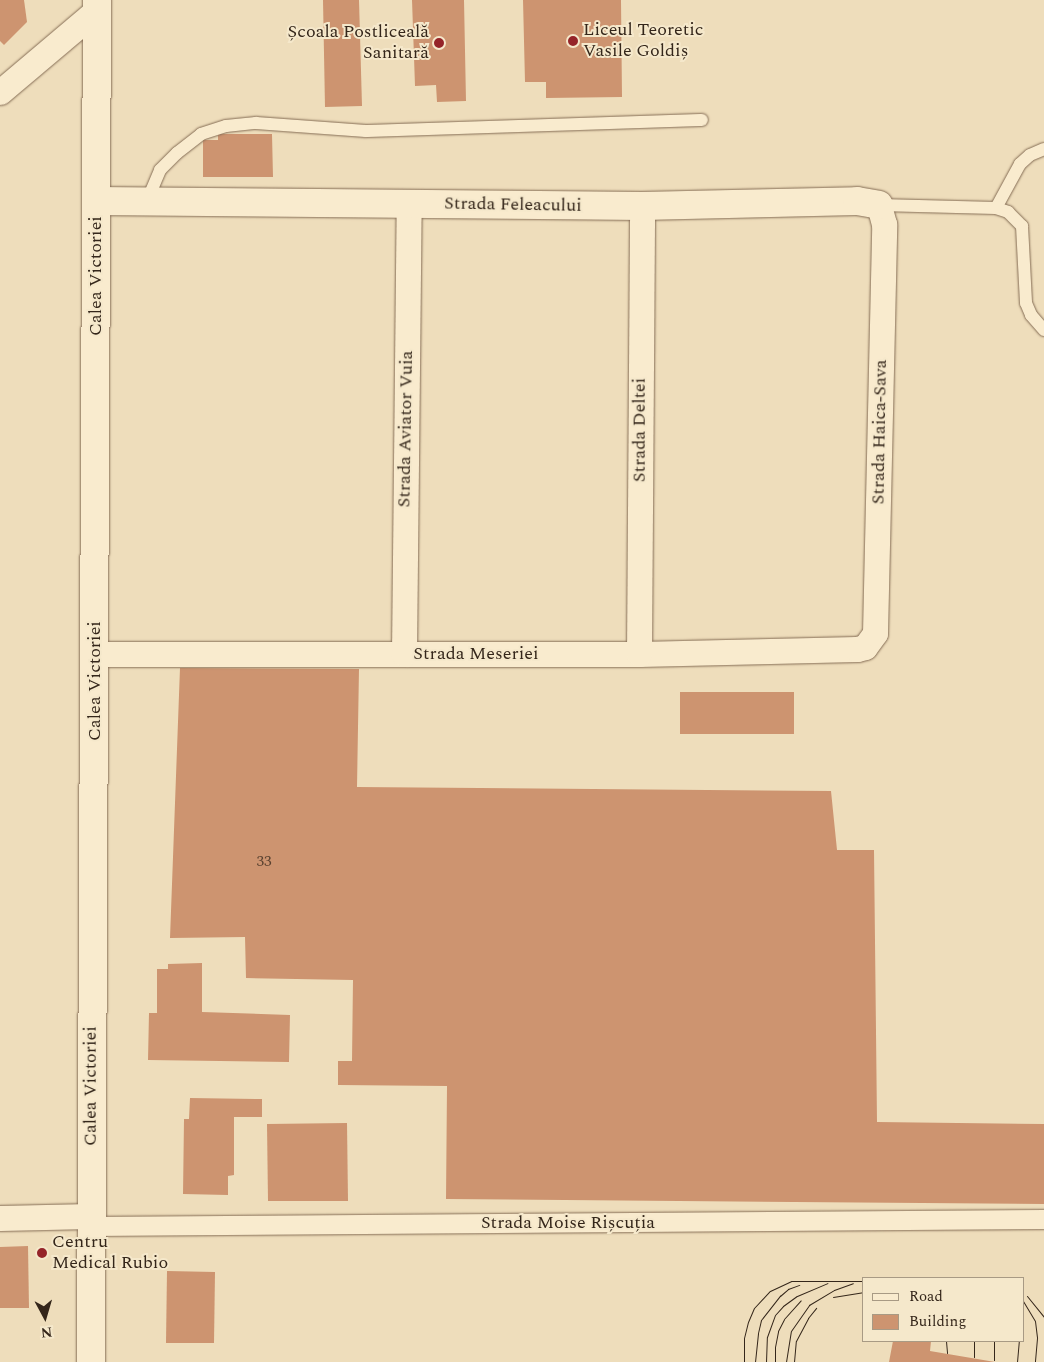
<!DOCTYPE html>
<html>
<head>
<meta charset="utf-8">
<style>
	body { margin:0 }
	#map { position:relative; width:1044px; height:1362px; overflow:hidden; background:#edb; font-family:Spectral,serif }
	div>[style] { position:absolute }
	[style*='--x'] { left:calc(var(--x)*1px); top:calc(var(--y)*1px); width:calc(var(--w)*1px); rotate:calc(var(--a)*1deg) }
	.building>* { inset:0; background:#cd9470 }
	.roads { filter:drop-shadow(0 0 1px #856d55) drop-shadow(0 0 1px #856d55) }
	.service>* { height:12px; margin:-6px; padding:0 6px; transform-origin:6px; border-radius:6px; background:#f9ebce }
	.pedestrian>* { height:19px; margin:-9.5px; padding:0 9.5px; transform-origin:9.5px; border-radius:9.5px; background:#f9ebce }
	.minor>* { height:25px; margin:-12.5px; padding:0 12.5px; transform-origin:12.5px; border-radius:12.5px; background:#f9ebce }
	.tertiary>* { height:28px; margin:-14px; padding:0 14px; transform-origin:14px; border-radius:14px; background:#f9ebce }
	.secondary>* { height:28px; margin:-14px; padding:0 14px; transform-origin:14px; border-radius:14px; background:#f9ebce }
	.tram>* { height:1px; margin:-0.5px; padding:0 0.5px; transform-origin:0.5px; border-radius:0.5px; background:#34261a }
	.dots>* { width:14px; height:14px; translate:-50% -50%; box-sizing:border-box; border:2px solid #f5e8cb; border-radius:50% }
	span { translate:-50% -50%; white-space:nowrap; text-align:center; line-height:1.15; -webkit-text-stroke:4px #f5e8cb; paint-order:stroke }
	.number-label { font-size:15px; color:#5a4230 }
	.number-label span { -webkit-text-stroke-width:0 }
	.poi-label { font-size:18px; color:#34261a }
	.left { translate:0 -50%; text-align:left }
	.right { translate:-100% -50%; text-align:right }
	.street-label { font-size:18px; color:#34261a }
	.legend { position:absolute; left:862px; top:1277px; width:162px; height:65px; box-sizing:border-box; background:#f5e8cb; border:1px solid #a89a84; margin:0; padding:6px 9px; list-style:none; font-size:15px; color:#34261a }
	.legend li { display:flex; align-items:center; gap:10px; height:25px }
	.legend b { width:25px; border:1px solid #a89a84 }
	.north { position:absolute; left:20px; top:1292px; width:50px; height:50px; -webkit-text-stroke:4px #f5e8cb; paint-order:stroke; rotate:174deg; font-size:14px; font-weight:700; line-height:20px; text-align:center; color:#34261a }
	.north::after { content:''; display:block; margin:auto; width:18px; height:22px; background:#34261a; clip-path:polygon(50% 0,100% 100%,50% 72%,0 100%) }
</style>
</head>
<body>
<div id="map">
	<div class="building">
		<div style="clip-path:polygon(0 0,24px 0,27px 22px,4px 45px,0 41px)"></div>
		<div style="clip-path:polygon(323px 0,359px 0,362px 106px,325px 107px)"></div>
		<div style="clip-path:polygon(412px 0,464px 0,466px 101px,437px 102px,436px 85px,415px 86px)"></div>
		<div style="clip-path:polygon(523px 0,621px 0,622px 97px,546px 98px,546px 82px,525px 82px)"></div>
		<div style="clip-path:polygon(218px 134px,272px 134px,273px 177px,203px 177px,203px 140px,218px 140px)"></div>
		<div style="clip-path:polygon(180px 668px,359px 669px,357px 787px,831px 791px,837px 850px,874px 850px,877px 1122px,1044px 1124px,1044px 1204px,446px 1199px,447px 1086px,338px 1085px,338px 1061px,352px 1061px,353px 980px,246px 978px,245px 937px,170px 938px)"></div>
		<div style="clip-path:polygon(680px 692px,794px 692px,794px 734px,680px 734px)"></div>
		<div style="clip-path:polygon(202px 963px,202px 1012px,290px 1015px,289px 1062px,148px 1060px,149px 1013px,157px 1013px,157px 969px,168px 969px,168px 964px)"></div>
		<div style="clip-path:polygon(190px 1098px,262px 1099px,262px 1117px,234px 1117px,234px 1175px,228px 1176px,228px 1195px,183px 1194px,184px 1119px,189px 1119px)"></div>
		<div style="clip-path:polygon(347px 1123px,348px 1201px,268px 1201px,267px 1124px)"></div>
		<div style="clip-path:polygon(28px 1246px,29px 1308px,0 1308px,0 1247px)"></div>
		<div style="clip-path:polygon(167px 1271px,215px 1272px,214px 1343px,166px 1343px)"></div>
		<div style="clip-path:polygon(893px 1341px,931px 1341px,930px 1351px,995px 1362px,889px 1362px)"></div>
	</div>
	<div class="roads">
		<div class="service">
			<div style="--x:147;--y:201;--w:34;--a:-67"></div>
			<div style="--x:160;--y:170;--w:24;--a:-45"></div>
			<div style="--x:177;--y:153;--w:31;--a:-38"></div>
			<div style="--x:201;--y:134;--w:26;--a:-18"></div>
			<div style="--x:226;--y:126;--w:30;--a:-6"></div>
			<div style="--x:256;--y:123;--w:110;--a:4.2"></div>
			<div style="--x:366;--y:131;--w:336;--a:-1.9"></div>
			<div style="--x:879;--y:205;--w:117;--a:1.5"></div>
			<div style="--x:996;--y:208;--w:13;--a:18"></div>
			<div style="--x:1008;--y:212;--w:20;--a:45"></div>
			<div style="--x:1022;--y:226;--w:77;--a:87"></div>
			<div style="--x:1026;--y:303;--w:13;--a:67"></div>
			<div style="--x:1031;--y:315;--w:20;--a:49"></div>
			<div style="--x:996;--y:208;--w:50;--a:-61.4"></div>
			<div style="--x:1020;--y:164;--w:13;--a:-42"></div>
			<div style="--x:1030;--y:155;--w:15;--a:-23"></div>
		</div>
		<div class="pedestrian">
			<div style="--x:91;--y:1226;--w:953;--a:-0.42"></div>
		</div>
		<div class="minor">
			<div style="--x:0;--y:92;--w:127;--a:-40.2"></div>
			<div style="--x:95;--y:654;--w:544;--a:0"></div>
			<div style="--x:639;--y:654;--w:218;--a:-1.3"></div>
			<div style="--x:857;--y:649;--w:8;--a:-14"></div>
			<div style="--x:865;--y:647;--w:17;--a:-54"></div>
			<div style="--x:875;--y:633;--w:409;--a:-88.7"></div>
			<div style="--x:884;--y:224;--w:20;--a:-105"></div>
			<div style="--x:404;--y:654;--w:450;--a:-89.4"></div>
			<div style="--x:639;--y:654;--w:448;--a:-89.6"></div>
			<div style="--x:0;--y:1218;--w:91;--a:-1.3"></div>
		</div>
		<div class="tertiary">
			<div style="--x:96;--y:201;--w:546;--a:0.52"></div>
			<div style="--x:642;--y:206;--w:215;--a:-1.3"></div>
			<div style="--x:857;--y:201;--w:22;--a:10"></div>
		</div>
		<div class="secondary">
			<div style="--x:91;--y:1362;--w:1362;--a:-89.75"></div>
		</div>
	</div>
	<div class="tram">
		<div style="--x:1027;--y:1296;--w:27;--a:51"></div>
		<div style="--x:833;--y:1297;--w:30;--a:-9"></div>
		<div style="--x:1023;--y:1301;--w:23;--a:59"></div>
		<div style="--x:1035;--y:1321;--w:17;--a:83"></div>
		<div style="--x:1037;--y:1338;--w:24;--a:95"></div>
		<div style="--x:946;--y:1341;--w:12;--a:85"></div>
		<div style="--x:974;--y:1357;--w:16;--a:-90"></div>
		<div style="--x:994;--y:1360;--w:19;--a:-90"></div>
		<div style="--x:744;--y:1362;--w:24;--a:-90"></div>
		<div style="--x:744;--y:1338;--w:16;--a:-76"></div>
		<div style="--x:748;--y:1322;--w:15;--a:-67"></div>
		<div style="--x:754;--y:1308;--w:23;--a:-47"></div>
		<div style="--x:770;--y:1291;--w:23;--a:-25"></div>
		<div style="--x:791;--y:1281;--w:72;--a:0"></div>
		<div style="--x:755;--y:1362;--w:29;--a:-84"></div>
		<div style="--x:758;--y:1333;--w:13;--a:-77"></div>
		<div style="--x:761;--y:1320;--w:31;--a:-52"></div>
		<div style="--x:780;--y:1296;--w:11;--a:-41"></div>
		<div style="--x:788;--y:1289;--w:12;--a:-20"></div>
		<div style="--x:766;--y:1362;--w:25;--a:-88"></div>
		<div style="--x:767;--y:1337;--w:23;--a:-70"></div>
		<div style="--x:775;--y:1315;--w:12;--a:-48"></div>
		<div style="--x:783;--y:1306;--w:17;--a:-36"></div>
		<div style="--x:797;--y:1296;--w:33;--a:-23"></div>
		<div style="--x:775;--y:1362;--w:15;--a:-90"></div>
		<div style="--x:775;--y:1347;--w:16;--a:-79"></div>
		<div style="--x:778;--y:1331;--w:13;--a:-63"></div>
		<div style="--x:784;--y:1319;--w:25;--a:-48"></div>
		<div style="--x:786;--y:1362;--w:31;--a:-81"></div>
		<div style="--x:791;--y:1331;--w:32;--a:-55"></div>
		<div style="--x:809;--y:1305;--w:29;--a:-31"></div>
		<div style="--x:834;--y:1290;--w:20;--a:-20"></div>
		<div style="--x:794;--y:1362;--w:21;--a:-85"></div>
		<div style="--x:796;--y:1341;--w:26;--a:-62"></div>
		<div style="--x:808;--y:1318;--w:13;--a:-51"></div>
		<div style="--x:1017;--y:1362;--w:21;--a:-85"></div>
	</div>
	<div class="dots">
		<div style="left:573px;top:41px;background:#952429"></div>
		<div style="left:439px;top:43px;background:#952429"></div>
		<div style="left:42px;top:1253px;background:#952429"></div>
	</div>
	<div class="number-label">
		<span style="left:264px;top:862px">33</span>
	</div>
	<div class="poi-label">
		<span class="left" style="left:583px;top:41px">Liceul Teoretic<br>Vasile Goldiș</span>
		<span class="right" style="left:429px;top:43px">Școala Postliceală<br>Sanitară</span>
		<span class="left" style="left:52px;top:1253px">Centru<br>Medical Rubio</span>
	</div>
	<div class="street-label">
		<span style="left:513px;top:205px;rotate:1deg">Strada Feleacului</span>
		<span style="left:96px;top:276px;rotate:-90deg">Calea Victoriei</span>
		<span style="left:406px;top:429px;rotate:-89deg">Strada Aviator Vuia</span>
		<span style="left:640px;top:430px;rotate:-90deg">Strada Deltei</span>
		<span style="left:880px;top:432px;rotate:-89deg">Strada Haica-Sava</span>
		<span style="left:476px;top:654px">Strada Meseriei</span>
		<span style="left:95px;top:681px;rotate:-90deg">Calea Victoriei</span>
		<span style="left:91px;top:1086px;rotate:-90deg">Calea Victoriei</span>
		<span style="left:568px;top:1223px">Strada Moise Rișcuția</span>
	</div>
	<ul class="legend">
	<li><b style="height:6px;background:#f9ebce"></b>Road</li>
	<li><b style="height:14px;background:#cd9470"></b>Building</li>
	</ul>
	<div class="north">N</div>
</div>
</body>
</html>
